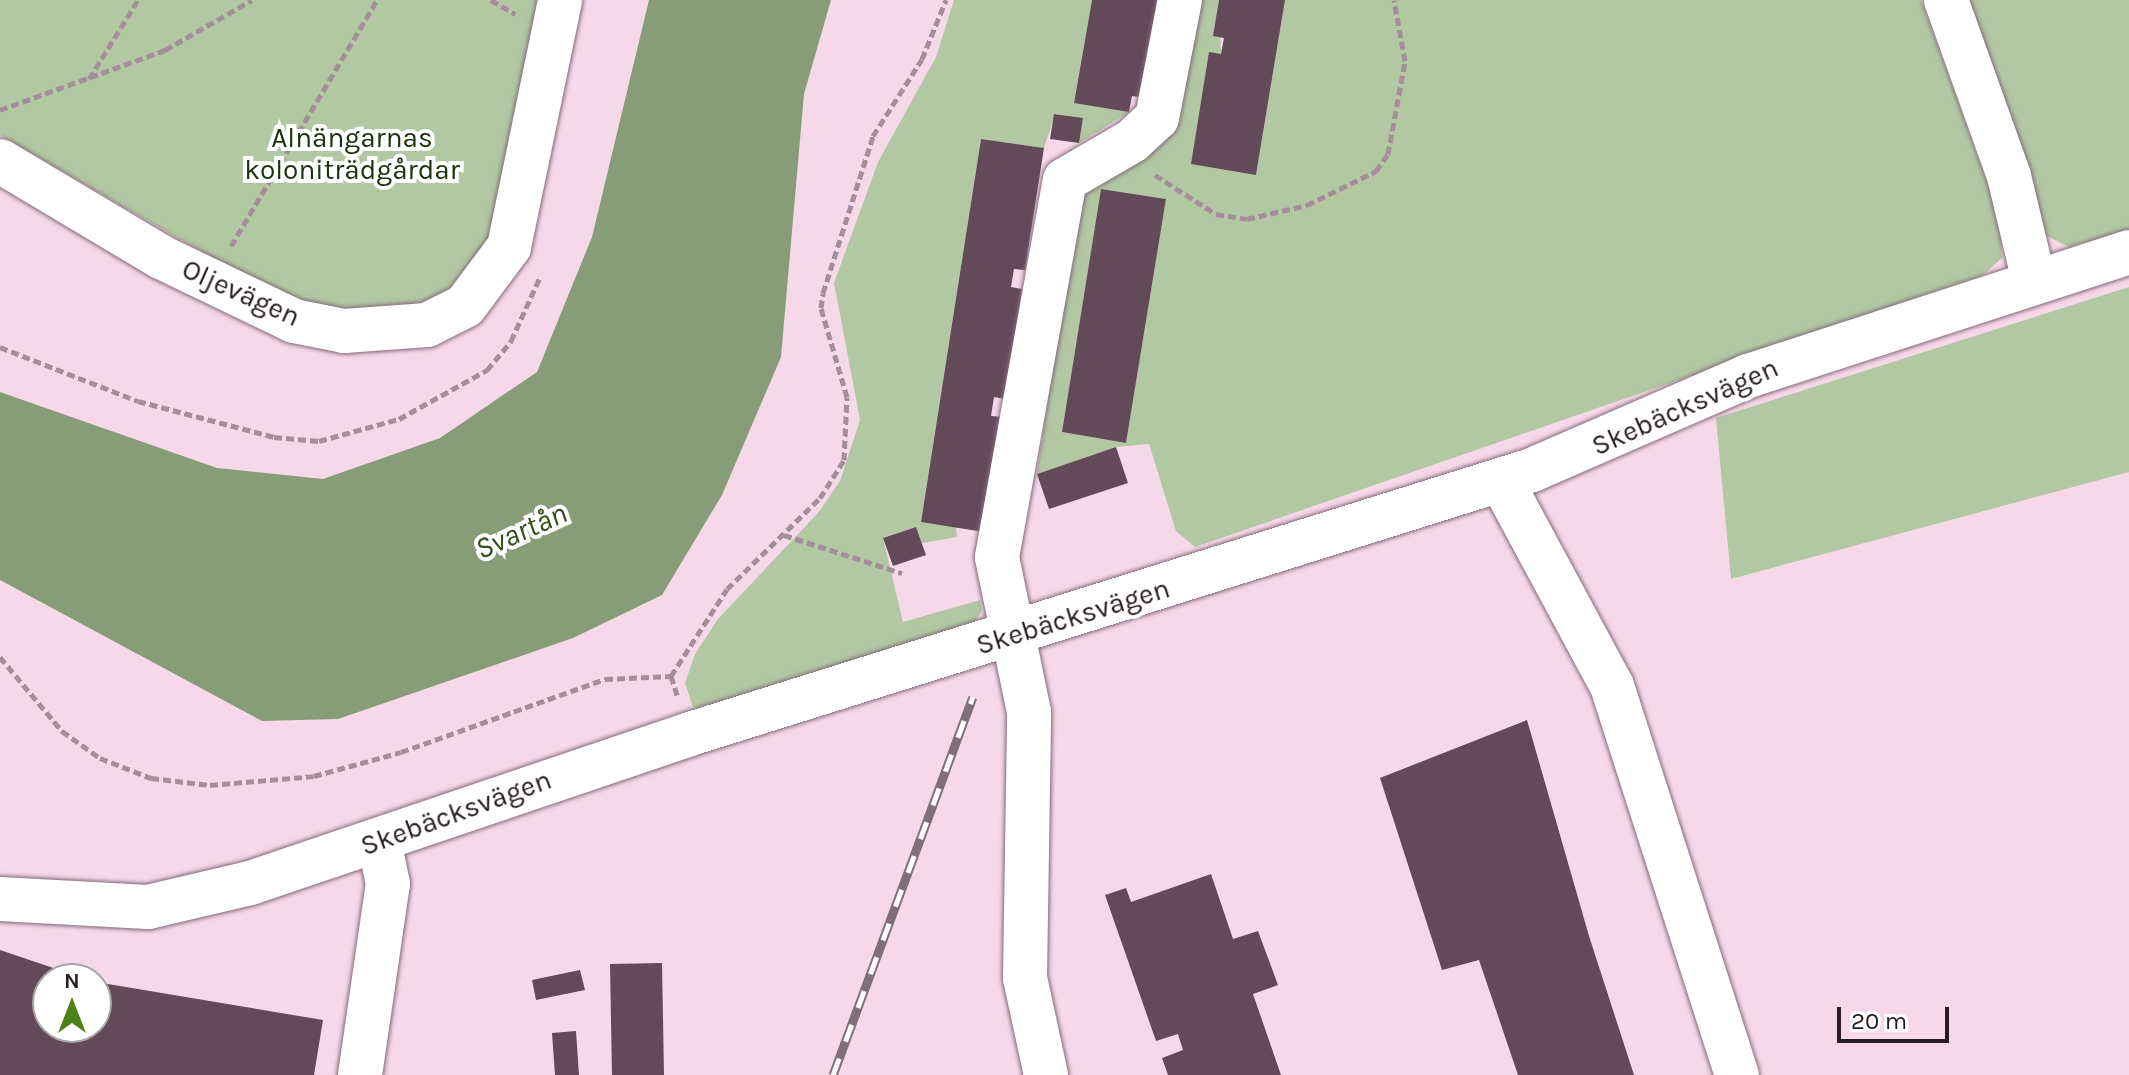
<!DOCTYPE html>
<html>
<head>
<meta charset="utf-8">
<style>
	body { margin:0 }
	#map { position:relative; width:2129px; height:1075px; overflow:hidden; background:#f6d9e9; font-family:Karla,sans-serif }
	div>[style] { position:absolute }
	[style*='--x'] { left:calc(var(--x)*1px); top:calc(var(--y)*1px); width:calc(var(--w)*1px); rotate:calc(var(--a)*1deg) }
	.green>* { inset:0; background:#b1c8a3 }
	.water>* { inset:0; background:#879d78 }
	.building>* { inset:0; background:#634a59 }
	.path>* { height:5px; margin-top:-2.5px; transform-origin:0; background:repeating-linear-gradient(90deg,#a48e9a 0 8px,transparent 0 12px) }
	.roads { filter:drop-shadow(0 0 2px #846a79) drop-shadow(0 0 2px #846a79) }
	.minor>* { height:44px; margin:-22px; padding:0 22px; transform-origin:22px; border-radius:22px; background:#fff }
	.rail>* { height:9px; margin-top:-4.5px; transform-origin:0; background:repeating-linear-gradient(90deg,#fff 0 18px,#806e78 0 36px); box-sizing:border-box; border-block:2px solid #806e78 }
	span { translate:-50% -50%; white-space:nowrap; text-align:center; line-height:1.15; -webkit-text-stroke:8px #fff; paint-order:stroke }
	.park-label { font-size:28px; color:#1c3208 }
	.street-label { font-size:28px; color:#261c22 }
	.water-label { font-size:30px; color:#314f18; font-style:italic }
	.north { position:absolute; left:32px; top:963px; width:80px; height:80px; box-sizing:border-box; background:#fff; border:2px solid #a8a4a7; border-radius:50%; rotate:0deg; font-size:22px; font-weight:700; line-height:32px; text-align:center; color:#261c22 }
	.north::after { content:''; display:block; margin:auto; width:28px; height:36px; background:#4c8116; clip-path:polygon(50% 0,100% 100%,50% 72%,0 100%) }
	.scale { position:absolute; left:1837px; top:1007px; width:112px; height:36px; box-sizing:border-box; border:4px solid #261c22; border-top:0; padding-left:10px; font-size:24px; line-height:28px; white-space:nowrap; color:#261c22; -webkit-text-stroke:6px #fff; paint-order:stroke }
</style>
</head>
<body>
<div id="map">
	<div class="green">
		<div style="clip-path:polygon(0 0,541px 0,503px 215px,459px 287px,414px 311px,366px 314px,279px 297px,0 135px)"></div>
		<div style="clip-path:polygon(954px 0,1092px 0,1074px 102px,1129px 112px,1079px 143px,1083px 118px,1055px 114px,1044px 148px,981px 139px,921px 521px,956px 527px,957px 537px,922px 543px,915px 527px,883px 538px,903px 622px,980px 600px,982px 611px,971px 627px,720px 712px,693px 707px,685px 683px,695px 654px,718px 619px,818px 513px,840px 481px,860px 420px,834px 283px,878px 162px,936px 57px)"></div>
		<div style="clip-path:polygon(evenodd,1197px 0,1219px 0,1221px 54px,1256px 175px,1285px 0,1921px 0,1999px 215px,2002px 258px,1983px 275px,1195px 547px,1176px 531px,1149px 444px,1116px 447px,1037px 474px,1079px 192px,1173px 130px,1197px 0,1101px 189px,1166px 199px,1126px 443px,1062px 432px,1101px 189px)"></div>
		<div style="clip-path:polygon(1967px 0,2129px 0,2129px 229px,2069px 247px,2045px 235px,1996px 74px)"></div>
		<div style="clip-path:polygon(2129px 287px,2129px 472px,1731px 579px,1716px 418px)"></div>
	</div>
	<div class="water">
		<div style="clip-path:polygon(649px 0,831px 0,804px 94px,781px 357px,722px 495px,662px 595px,573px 638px,338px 719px,262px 721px,0 580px,0 392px,217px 468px,323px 479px,440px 438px,537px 372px,592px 237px)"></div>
	</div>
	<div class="building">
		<div style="clip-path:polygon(1092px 0,1157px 0,1140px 97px,1132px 96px,1129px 112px,1074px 103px)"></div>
		<div style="clip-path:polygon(1219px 0,1285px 0,1256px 175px,1191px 164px,1209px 52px,1221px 54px,1224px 38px,1213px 36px)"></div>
		<div style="clip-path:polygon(1054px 114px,1083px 118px,1079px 143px,1050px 139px)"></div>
		<div style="clip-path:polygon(981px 139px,1044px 148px,1025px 270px,1014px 269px,1011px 287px,1022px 289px,1006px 399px,994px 397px,991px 416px,1002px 417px,984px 532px,921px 522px)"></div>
		<div style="clip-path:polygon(1101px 189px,1166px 199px,1126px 443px,1062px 432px)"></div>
		<div style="clip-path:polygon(1116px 447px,1128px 483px,1049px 509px,1037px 474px)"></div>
		<div style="clip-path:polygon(916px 527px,926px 555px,893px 566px,883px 538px)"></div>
		<div style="clip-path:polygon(1527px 720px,1589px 936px,1634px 1075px,1518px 1075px,1479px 960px,1442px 970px,1380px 778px)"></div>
		<div style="clip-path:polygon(1211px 874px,1233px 939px,1258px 931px,1278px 985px,1253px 994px,1281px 1075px,1168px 1075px,1162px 1058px,1183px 1050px,1178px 1034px,1156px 1041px,1105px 895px,1126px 888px,1131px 902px)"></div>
		<div style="clip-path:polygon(0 950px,86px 979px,48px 979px,48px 1027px,96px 1027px,96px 982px,323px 1020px,314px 1075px,0 1075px)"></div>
		<div style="clip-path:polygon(662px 963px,664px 1075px,612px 1075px,610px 964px)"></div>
		<div style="clip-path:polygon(580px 970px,585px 990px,536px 1000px,532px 980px)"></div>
		<div style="clip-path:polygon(576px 1031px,579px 1075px,555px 1075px,552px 1033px)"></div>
	</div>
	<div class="path">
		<div style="--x:491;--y:0;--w:28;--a:30"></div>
		<div style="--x:89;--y:79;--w:93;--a:-58.2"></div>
		<div style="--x:0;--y:110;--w:176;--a:-20"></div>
		<div style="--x:165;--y:50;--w:100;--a:-29.9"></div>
		<div style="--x:1155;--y:175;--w:72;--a:32.6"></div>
		<div style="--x:1216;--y:214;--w:31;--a:9"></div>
		<div style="--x:1247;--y:219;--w:62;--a:-13.1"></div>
		<div style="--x:1307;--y:205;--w:77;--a:-26.2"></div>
		<div style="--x:1376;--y:171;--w:21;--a:-55"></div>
		<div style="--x:1388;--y:154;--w:95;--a:-79.6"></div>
		<div style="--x:1405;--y:61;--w:62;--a:-100.2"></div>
		<div style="--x:231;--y:246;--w:286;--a:-59.3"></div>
		<div style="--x:0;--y:347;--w:148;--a:21.4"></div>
		<div style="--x:138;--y:401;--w:141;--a:14.8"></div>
		<div style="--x:274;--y:437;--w:45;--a:5.1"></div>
		<div style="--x:319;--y:441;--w:83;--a:-15.4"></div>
		<div style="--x:399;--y:419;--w:101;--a:-29.1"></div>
		<div style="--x:487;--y:370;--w:38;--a:-50"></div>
		<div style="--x:511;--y:341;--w:70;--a:-65.6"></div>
		<div style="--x:784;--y:535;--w:124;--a:17.9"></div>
		<div style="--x:0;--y:657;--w:97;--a:50"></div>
		<div style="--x:62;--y:731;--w:47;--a:35.4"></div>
		<div style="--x:100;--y:758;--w:55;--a:21.4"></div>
		<div style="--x:151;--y:778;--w:59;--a:6.8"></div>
		<div style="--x:210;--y:785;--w:104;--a:-4.9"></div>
		<div style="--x:314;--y:776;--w:90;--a:-15.4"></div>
		<div style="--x:401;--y:752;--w:217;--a:-19.7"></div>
		<div style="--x:605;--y:679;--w:66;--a:-2.6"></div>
		<div style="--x:671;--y:676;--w:103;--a:-57.2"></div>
		<div style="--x:727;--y:589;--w:130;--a:-44.4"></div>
		<div style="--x:820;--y:498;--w:45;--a:-57.7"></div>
		<div style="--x:844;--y:460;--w:63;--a:-87.3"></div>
		<div style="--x:847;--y:397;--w:93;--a:-106.3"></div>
		<div style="--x:821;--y:308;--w:15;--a:-82"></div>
		<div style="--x:823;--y:293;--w:165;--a:-72.3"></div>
		<div style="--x:873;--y:136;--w:91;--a:-57.5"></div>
		<div style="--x:922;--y:59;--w:64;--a:-67.9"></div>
		<div style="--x:671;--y:676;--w:22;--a:72"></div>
	</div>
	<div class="roads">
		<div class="minor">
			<div style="--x:1946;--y:0;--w:187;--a:70.3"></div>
			<div style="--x:2009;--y:176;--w:108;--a:76.6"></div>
			<div style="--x:0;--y:161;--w:187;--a:30.8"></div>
			<div style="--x:161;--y:257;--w:148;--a:25.7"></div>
			<div style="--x:294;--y:321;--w:51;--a:11.3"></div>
			<div style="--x:344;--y:331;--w:83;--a:-4.1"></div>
			<div style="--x:427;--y:325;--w:42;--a:-26.6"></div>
			<div style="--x:465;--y:306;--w:74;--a:-53.3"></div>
			<div style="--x:509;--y:247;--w:252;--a:-78.3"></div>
			<div style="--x:1501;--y:480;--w:234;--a:61.7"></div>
			<div style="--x:1612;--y:686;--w:409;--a:72.2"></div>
			<div style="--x:0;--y:899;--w:148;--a:3.1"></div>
			<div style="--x:148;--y:907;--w:105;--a:-13.2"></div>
			<div style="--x:250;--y:883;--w:465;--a:-18.7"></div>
			<div style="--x:690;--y:734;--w:882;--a:-17.41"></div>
			<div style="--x:1532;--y:470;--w:236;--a:-23.5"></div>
			<div style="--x:1748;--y:376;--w:401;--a:-18"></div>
			<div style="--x:360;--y:1075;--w:193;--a:-81.7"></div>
			<div style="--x:388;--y:884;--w:44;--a:-101.8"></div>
			<div style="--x:1046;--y:1075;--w:99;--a:-102.2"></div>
			<div style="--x:1025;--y:978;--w:266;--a:-89.1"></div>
			<div style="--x:1029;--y:712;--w:158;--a:-101.7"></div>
			<div style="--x:997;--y:557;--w:383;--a:-79.8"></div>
			<div style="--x:1065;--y:180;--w:78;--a:-30.2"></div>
			<div style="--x:1132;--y:141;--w:34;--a:-43"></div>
			<div style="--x:1157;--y:118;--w:120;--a:-79"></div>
		</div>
	</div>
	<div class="rail">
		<div style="--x:833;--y:1075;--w:403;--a:-69.7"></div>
	</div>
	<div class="park-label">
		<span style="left:352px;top:154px">Alnängarnas<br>koloniträdgårdar</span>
	</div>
	<div class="street-label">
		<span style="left:241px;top:293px;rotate:24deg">Oljevägen</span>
		<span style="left:1685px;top:407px;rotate:-24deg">Skebäcksvägen</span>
		<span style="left:1073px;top:617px;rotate:-17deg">Skebäcksvägen</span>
		<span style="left:456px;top:813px;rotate:-20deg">Skebäcksvägen</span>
	</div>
	<div class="water-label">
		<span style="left:521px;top:531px;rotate:-24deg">Svartån</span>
	</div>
	<div class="north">N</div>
	<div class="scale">20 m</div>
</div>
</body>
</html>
